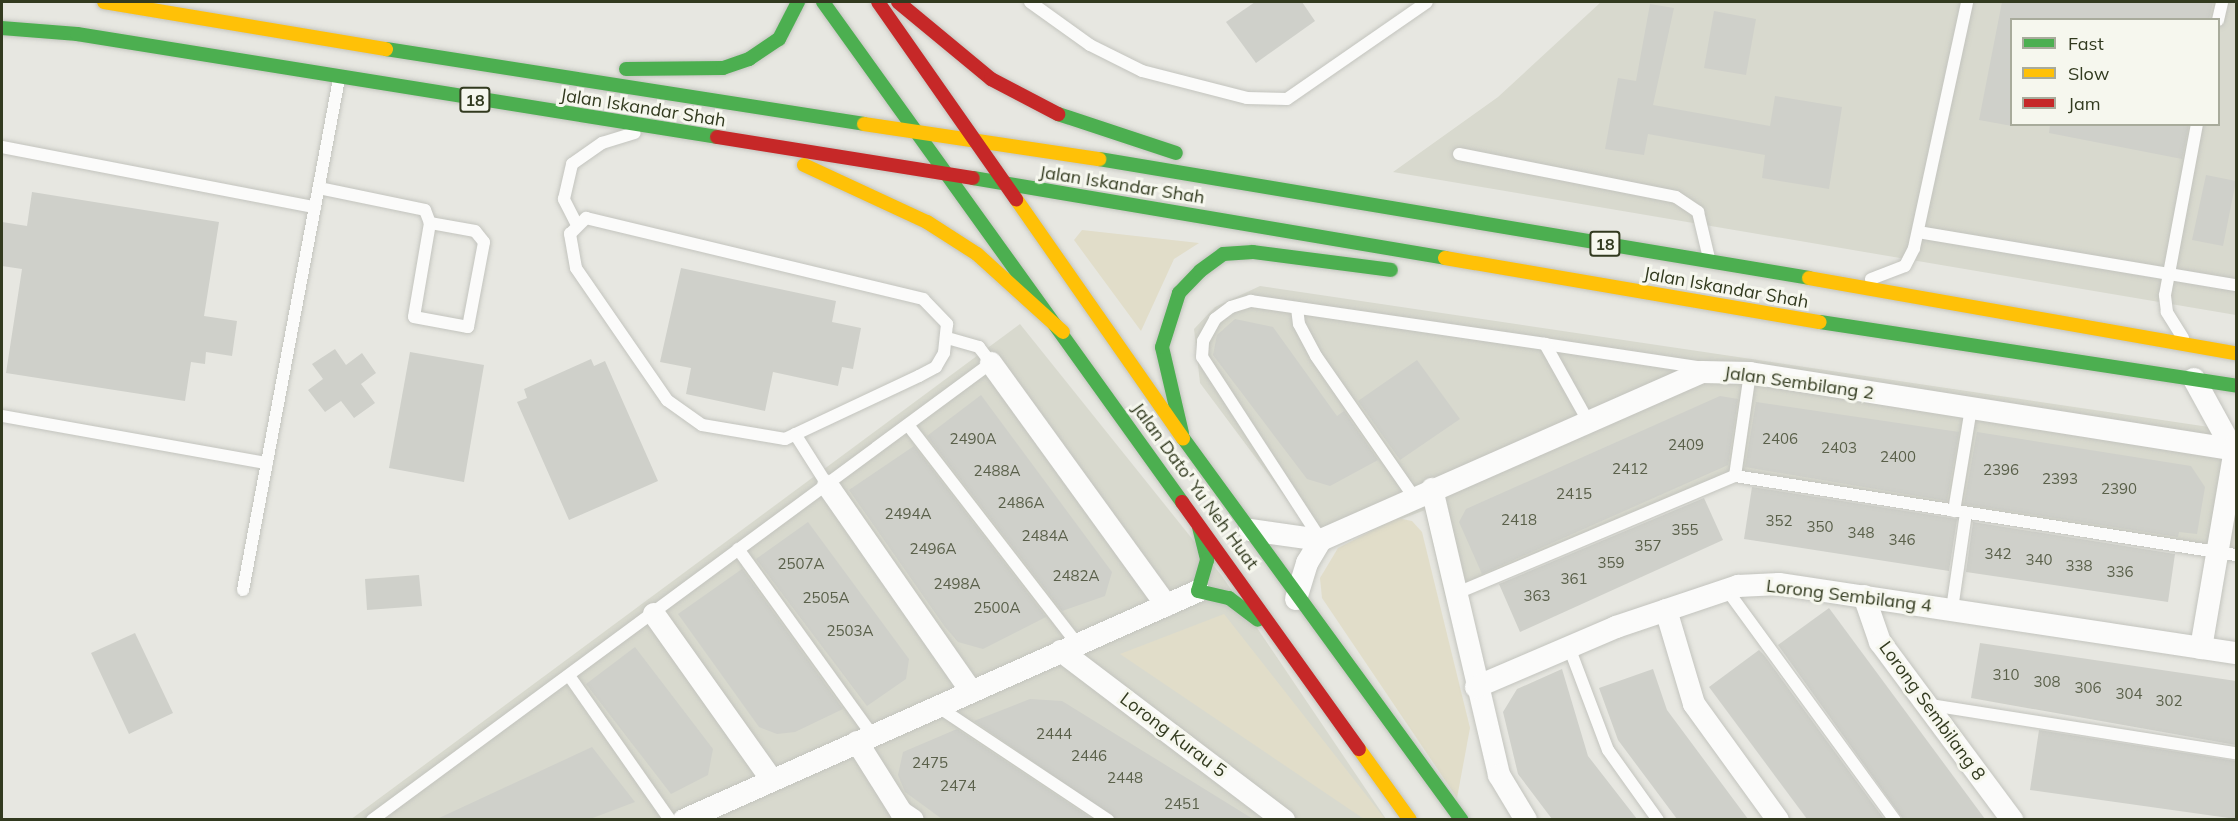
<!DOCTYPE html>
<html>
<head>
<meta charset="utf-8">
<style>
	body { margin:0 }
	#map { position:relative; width:2238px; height:821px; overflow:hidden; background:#e7e7e1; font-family:Mulish,sans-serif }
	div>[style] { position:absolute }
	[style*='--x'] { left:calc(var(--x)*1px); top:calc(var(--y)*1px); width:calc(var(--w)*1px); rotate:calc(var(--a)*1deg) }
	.built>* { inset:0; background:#d8d9ce }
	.green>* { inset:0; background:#e1ddc9 }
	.building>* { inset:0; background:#cfd0ca }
	.roads { filter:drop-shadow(0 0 2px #c3c4be) drop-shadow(0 0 2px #c3c4be) }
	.lane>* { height:12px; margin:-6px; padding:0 6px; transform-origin:6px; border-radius:6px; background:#fbfbfa }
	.street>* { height:22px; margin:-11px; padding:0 11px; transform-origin:11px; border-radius:11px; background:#fbfbfa }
	.fast>* { height:14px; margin:-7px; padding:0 7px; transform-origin:7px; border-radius:7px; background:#4caf50 }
	.slow>* { height:14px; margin:-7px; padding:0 7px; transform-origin:7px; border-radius:7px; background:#ffc107 }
	.jam>* { height:14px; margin:-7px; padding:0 7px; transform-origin:7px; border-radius:7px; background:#c62828 }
	span { translate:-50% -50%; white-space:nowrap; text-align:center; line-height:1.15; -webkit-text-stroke:6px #f6f7ee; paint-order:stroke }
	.number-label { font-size:15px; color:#5a604a }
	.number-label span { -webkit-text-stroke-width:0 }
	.shield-label span { padding:2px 4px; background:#f6f7ee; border:2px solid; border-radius:4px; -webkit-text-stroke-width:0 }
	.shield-label { font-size:16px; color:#323a1f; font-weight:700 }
	.street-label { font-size:18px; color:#323a1f }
	.frame { position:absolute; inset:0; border:3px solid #323a1f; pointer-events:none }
	.legend { position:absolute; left:2010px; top:18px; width:210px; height:108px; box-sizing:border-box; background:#f6f7ee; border:2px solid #a8ab9b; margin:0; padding:8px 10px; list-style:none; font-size:18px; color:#323a1f }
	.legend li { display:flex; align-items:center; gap:12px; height:30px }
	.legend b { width:30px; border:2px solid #a8ab9b }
</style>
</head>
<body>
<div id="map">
	<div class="built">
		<div style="clip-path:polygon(evenodd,1601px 2px,2236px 2px,2236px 315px,1393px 172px,1498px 97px,1601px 2px,2012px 20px,2218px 20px,2218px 124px,2012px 124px,2012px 20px)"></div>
		<div style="clip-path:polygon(1260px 286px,2236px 431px,2236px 555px,1731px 474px,1446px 601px,1425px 510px,1324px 549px,1200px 383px,1194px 329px,1215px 307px)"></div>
		<div style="clip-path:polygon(1020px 324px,1222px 576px,1386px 819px,350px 820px)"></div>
	</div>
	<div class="green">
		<div style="clip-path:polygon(1082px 230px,1199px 243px,1174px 259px,1141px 331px,1074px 240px)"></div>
		<div style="clip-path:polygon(1397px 518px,1412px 521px,1422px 532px,1470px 728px,1457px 798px,1322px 598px,1320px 578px,1338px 548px)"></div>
		<div style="clip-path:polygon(1224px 614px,1385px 819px,1364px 819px,1120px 654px)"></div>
	</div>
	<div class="building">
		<div style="clip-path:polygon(1255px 2px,1302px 2px,1315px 21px,1256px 63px,1226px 22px)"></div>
		<div style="clip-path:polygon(2002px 2px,2213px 2px,2209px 20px,2012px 20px,2012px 126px,1979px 120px)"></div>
		<div style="clip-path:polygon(1650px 4px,1674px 8px,1653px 105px,1770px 126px,1775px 96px,1842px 107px,1829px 189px,1762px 178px,1765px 155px,1648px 134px,1644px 155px,1605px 149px,1618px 78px,1636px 81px)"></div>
		<div style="clip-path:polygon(1714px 11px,1756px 19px,1746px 75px,1704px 68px)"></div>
		<div style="clip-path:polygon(2050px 124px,2189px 124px,2182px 159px,2049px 133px)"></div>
		<div style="clip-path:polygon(2206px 175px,2236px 181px,2223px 246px,2192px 240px)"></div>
		<div style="clip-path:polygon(32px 192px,219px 222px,204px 316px,237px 321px,232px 356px,206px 352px,205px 364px,191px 362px,185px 401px,6px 373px,22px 269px,2px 266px,2px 222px,27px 226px)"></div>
		<div style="clip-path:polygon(681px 268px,836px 301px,832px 322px,861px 328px,853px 369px,842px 367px,838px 386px,773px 372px,765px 411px,686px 394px,691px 368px,660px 362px)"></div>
		<div style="clip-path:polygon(1235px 319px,1273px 327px,1337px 416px,1344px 411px,1378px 460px,1330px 486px,1307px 479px,1213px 355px,1217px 335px)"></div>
		<div style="clip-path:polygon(335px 349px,346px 365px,362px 353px,376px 373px,361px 384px,375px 403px,354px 418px,341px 401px,325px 412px,308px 390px,323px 379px,312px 364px)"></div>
		<div style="clip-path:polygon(410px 352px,484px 365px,464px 482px,389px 468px)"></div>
		<div style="clip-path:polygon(591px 359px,594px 366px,605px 361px,658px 481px,569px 520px,517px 402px,527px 398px,524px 389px)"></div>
		<div style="clip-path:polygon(1417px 360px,1460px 419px,1400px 460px,1358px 401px)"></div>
		<div style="clip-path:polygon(981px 395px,1112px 572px,1105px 596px,1062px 611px,927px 436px)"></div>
		<div style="clip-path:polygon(1720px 396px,1738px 399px,1728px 465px,1482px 574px,1459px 522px,1466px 509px)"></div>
		<div style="clip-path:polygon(1756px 402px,1959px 432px,1947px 501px,1745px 467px)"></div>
		<div style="clip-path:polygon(1977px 432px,2191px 466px,2205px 487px,2197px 534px,2179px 532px,2178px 537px,1964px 504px)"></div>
		<div style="clip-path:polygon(914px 446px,1046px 617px,983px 649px,958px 642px,945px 627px,849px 490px)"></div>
		<div style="clip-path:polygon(1752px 487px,1957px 519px,1949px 571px,1744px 539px)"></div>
		<div style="clip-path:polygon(1704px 498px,1723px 540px,1520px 632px,1499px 584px)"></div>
		<div style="clip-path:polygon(808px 522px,909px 659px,906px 679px,867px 706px,756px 559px)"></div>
		<div style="clip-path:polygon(1973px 522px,2175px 554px,2168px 602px,1966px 572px)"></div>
		<div style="clip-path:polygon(742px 569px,843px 709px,795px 732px,777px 734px,759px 727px,678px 614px)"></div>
		<div style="clip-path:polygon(419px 575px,422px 606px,367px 610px,365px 579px)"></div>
		<div style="clip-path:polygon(1829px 608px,1985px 819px,1903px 819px,1778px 645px)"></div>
		<div style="clip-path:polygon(135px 633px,173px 713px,129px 734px,91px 653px)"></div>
		<div style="clip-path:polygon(1980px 643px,2236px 681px,2236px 745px,1971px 698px)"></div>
		<div style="clip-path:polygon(635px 647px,713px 749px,708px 775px,671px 794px,586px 684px)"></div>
		<div style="clip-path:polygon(1759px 650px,1764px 655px,1884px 819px,1807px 819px,1709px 687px)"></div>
		<div style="clip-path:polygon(1562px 669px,1588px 756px,1637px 819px,1552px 819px,1518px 774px,1503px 712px,1517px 689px)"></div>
		<div style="clip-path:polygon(1653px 669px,1667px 710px,1748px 819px,1677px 819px,1618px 740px,1599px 688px)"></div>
		<div style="clip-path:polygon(1030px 699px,1062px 701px,1253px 819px,1116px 819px,974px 721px)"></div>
		<div style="clip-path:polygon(957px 729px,1092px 819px,942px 819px,905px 792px,898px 775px,903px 752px)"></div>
		<div style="clip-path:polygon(2039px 730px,2236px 761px,2236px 819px,2030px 790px)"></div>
		<div style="clip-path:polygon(592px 747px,635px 802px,590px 819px,437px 819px)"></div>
	</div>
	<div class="roads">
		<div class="lane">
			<div style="--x:1030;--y:2;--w:74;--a:35.6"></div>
			<div style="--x:1090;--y:45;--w:58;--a:26.6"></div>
			<div style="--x:1142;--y:71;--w:108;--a:14.4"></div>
			<div style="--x:1247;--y:98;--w:40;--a:1.4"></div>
			<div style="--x:1287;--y:99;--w:170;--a:-34.7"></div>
			<div style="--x:2218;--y:20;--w:18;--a:-77"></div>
			<div style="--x:2;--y:147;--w:319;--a:10.9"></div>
			<div style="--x:1459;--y:154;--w:221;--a:11.2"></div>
			<div style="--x:1676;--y:197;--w:27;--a:34"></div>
			<div style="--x:1698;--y:212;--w:47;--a:76.6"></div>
			<div style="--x:319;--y:188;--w:108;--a:11.7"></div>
			<div style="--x:425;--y:210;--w:14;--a:69"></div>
			<div style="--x:430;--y:223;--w:95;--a:99.7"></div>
			<div style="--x:414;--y:317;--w:55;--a:10.5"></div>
			<div style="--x:468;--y:327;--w:86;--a:-79.3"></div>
			<div style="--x:484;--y:242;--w:14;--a:-129"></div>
			<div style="--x:475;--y:231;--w:46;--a:-169.9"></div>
			<div style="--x:586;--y:218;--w:347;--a:13.5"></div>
			<div style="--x:923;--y:299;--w:35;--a:46"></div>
			<div style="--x:947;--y:324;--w:29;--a:96"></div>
			<div style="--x:944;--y:353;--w:16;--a:120"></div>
			<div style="--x:936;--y:367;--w:19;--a:152"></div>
			<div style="--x:919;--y:376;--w:148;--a:154.8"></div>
			<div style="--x:785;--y:439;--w:84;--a:-170.4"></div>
			<div style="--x:702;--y:425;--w:43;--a:-144.5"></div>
			<div style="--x:667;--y:400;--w:160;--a:-124.6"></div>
			<div style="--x:576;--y:268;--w:35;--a:-100"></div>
			<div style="--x:570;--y:234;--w:23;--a:-45"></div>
			<div style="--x:576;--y:223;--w:27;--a:-117"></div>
			<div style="--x:564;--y:199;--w:36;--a:-77"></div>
			<div style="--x:572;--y:164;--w:37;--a:-35"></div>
			<div style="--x:602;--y:143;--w:34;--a:-17"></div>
			<div style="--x:1918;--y:232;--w:322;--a:9.5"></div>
			<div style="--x:1871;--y:279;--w:36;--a:-21"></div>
			<div style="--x:1905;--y:266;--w:20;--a:-63"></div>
			<div style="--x:1914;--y:248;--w:252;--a:-77.8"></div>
			<div style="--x:1297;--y:308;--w:16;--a:83"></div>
			<div style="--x:1299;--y:324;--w:36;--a:62"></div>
			<div style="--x:1316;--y:356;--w:172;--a:55.2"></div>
			<div style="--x:2183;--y:338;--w:31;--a:-122"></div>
			<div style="--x:2167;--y:312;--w:17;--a:-97"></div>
			<div style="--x:2165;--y:295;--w:174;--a:-79.4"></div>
			<div style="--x:1545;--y:344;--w:161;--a:8.6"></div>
			<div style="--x:2;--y:416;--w:269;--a:10.1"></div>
			<div style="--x:908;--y:425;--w:277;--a:52.3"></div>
			<div style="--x:795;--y:434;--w:62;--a:57.6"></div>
			<div style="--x:1735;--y:476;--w:104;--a:-81.7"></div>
			<div style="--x:1954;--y:511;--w:104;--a:-80.6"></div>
			<div style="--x:1321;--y:540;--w:218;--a:-123"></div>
			<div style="--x:1202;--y:357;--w:16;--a:-86"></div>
			<div style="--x:1203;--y:341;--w:25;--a:-61"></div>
			<div style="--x:1215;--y:319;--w:20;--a:-37"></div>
			<div style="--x:1231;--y:307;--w:21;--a:-17"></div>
			<div style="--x:1251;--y:301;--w:297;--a:8.3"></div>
			<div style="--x:1545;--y:344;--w:86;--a:60.8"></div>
			<div style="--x:738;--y:549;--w:229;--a:54.2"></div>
			<div style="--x:243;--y:590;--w:520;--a:-79.36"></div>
			<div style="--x:1727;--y:590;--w:285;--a:53.9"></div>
			<div style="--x:1455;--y:594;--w:304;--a:-22.9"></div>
			<div style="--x:1735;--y:476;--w:507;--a:8.96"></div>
			<div style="--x:1952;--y:609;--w:97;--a:-81.7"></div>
			<div style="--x:1569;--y:647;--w:110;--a:69.3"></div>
			<div style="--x:1608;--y:750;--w:86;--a:54.5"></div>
			<div style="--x:570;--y:677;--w:174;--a:55"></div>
			<div style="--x:1925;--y:704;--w:315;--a:9"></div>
			<div style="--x:937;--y:706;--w:206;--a:33.7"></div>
			<div style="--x:372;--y:820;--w:769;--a:-36.44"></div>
			<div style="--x:991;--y:363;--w:20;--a:-127"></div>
			<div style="--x:979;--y:347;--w:32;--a:-164"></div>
		</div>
		<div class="street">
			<div style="--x:991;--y:363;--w:299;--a:54.1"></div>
			<div style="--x:2194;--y:379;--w:81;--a:61.2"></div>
			<div style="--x:828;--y:486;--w:250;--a:55.1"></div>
			<div style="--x:1432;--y:489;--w:294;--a:76.8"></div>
			<div style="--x:1499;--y:775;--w:52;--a:59"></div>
			<div style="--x:1250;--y:530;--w:72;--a:8"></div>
			<div style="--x:1321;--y:540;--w:416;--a:-23.8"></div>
			<div style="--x:1702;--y:372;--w:48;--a:1.2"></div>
			<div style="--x:1750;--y:373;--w:492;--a:9"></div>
			<div style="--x:1864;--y:596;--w:49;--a:70.8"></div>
			<div style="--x:1880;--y:642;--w:222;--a:53.4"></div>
			<div style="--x:1296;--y:599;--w:38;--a:-73"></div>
			<div style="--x:1307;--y:563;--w:27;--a:-59"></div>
			<div style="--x:1666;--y:610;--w:98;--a:73.4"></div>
			<div style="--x:1694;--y:704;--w:143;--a:54.1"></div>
			<div style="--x:654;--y:614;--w:204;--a:54.6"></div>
			<div style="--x:2201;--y:648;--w:207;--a:-80.3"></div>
			<div style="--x:1061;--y:651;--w:280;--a:37.2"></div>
			<div style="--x:1476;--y:687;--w:152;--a:-23.2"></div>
			<div style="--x:1616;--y:627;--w:129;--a:-18.6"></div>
			<div style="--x:1738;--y:586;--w:41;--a:-2.8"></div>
			<div style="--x:1779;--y:584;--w:462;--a:8.6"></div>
			<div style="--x:857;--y:742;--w:83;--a:57.8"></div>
			<div style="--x:901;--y:812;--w:14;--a:34"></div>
			<div style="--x:684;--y:820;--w:563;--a:-24.01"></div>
		</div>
		<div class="fast">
			<div style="--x:823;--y:2;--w:616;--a:54.32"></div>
			<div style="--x:2;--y:28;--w:75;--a:4.6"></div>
			<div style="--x:77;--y:34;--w:648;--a:9.14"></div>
			<div style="--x:386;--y:49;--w:484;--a:8.9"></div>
			<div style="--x:626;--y:69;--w:97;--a:-0.6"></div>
			<div style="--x:723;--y:68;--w:28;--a:-19"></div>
			<div style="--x:749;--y:59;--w:36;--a:-34"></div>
			<div style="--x:779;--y:39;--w:42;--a:-62.8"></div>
			<div style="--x:1058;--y:114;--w:124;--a:18.3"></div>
			<div style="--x:1099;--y:159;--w:720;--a:9.51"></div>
			<div style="--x:973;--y:178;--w:479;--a:9.6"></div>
			<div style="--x:1820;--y:322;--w:421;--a:8.7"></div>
			<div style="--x:1182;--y:433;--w:88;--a:-103.1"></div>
			<div style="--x:1162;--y:347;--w:57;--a:-72.5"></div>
			<div style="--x:1179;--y:293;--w:30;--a:-46"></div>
			<div style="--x:1200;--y:271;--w:29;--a:-36"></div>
			<div style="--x:1223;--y:254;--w:30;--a:-4"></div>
			<div style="--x:1253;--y:252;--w:139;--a:7.4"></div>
			<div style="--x:1183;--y:438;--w:473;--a:53.9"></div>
			<div style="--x:1199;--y:527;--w:34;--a:76"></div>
			<div style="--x:1207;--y:560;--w:32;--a:106"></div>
			<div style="--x:1198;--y:591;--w:32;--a:13"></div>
			<div style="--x:1229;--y:598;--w:36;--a:37"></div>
		</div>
		<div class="slow">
			<div style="--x:104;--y:2;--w:286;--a:9.5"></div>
			<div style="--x:864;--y:124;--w:238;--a:8.5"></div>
			<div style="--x:804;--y:165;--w:136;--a:24.9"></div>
			<div style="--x:927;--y:222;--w:59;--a:32.6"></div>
			<div style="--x:977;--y:254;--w:116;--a:42.2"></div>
			<div style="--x:1016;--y:199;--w:292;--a:55.1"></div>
			<div style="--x:1445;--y:258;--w:380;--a:9.7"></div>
			<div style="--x:1809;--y:278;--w:434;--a:10"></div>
			<div style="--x:1359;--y:749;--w:87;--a:54.3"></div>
		</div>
		<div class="jam">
			<div style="--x:878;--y:2;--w:241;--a:55"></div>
			<div style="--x:898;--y:2;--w:121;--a:39.6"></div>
			<div style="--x:991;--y:79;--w:76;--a:27.6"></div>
			<div style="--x:717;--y:137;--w:259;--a:9.1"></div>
			<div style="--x:1182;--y:502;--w:304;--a:54.4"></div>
		</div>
	</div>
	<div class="number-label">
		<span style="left:973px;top:439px">2490A</span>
		<span style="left:1780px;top:439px">2406</span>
		<span style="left:1686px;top:445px">2409</span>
		<span style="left:1839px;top:448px">2403</span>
		<span style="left:1898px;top:457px">2400</span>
		<span style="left:1630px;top:469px">2412</span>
		<span style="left:2001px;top:470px">2396</span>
		<span style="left:997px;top:471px">2488A</span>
		<span style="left:2060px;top:479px">2393</span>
		<span style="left:2119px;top:489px">2390</span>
		<span style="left:1574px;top:494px">2415</span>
		<span style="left:1021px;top:503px">2486A</span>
		<span style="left:908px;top:514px">2494A</span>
		<span style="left:1519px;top:520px">2418</span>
		<span style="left:1779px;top:521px">352</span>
		<span style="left:1820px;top:527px">350</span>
		<span style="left:1685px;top:530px">355</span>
		<span style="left:1861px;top:533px">348</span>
		<span style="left:1045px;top:536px">2484A</span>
		<span style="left:1902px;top:540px">346</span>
		<span style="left:1648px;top:546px">357</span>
		<span style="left:933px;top:549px">2496A</span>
		<span style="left:1998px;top:554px">342</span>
		<span style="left:2039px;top:560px">340</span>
		<span style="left:1611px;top:563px">359</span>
		<span style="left:801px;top:564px">2507A</span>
		<span style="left:2079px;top:566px">338</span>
		<span style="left:2120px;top:572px">336</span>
		<span style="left:1076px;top:576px">2482A</span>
		<span style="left:1574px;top:579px">361</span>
		<span style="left:957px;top:584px">2498A</span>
		<span style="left:1537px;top:596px">363</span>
		<span style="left:826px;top:598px">2505A</span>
		<span style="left:997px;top:608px">2500A</span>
		<span style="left:850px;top:631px">2503A</span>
		<span style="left:2006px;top:675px">310</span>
		<span style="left:2047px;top:682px">308</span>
		<span style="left:2088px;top:688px">306</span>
		<span style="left:2129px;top:694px">304</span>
		<span style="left:2169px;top:701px">302</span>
		<span style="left:1054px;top:734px">2444</span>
		<span style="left:1089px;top:756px">2446</span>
		<span style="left:930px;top:763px">2475</span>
		<span style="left:1125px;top:778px">2448</span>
		<span style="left:958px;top:786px">2474</span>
		<span style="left:1182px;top:804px">2451</span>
	</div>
	<div class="shield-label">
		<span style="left:475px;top:100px">18</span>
		<span style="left:1605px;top:244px">18</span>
	</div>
	<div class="street-label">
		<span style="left:643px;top:108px;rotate:9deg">Jalan Iskandar Shah</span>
		<span style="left:1122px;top:185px;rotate:9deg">Jalan Iskandar Shah</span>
		<span style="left:1726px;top:288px;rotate:10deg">Jalan Iskandar Shah</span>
		<span style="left:1799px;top:383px;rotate:8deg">Jalan Sembilang 2</span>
		<span style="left:1195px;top:486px;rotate:54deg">Jalan Dato' Yu Neh Huat</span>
		<span style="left:1849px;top:596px;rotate:7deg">Lorong Sembilang 4</span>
		<span style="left:1932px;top:711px;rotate:54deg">Lorong Sembilang 8</span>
		<span style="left:1173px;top:735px;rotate:37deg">Lorong Kurau 5</span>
	</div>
	<div class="frame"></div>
	<ul class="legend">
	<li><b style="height:8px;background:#4caf50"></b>Fast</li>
	<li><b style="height:8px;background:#ffc107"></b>Slow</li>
	<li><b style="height:8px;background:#c62828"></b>Jam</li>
	</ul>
</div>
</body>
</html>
